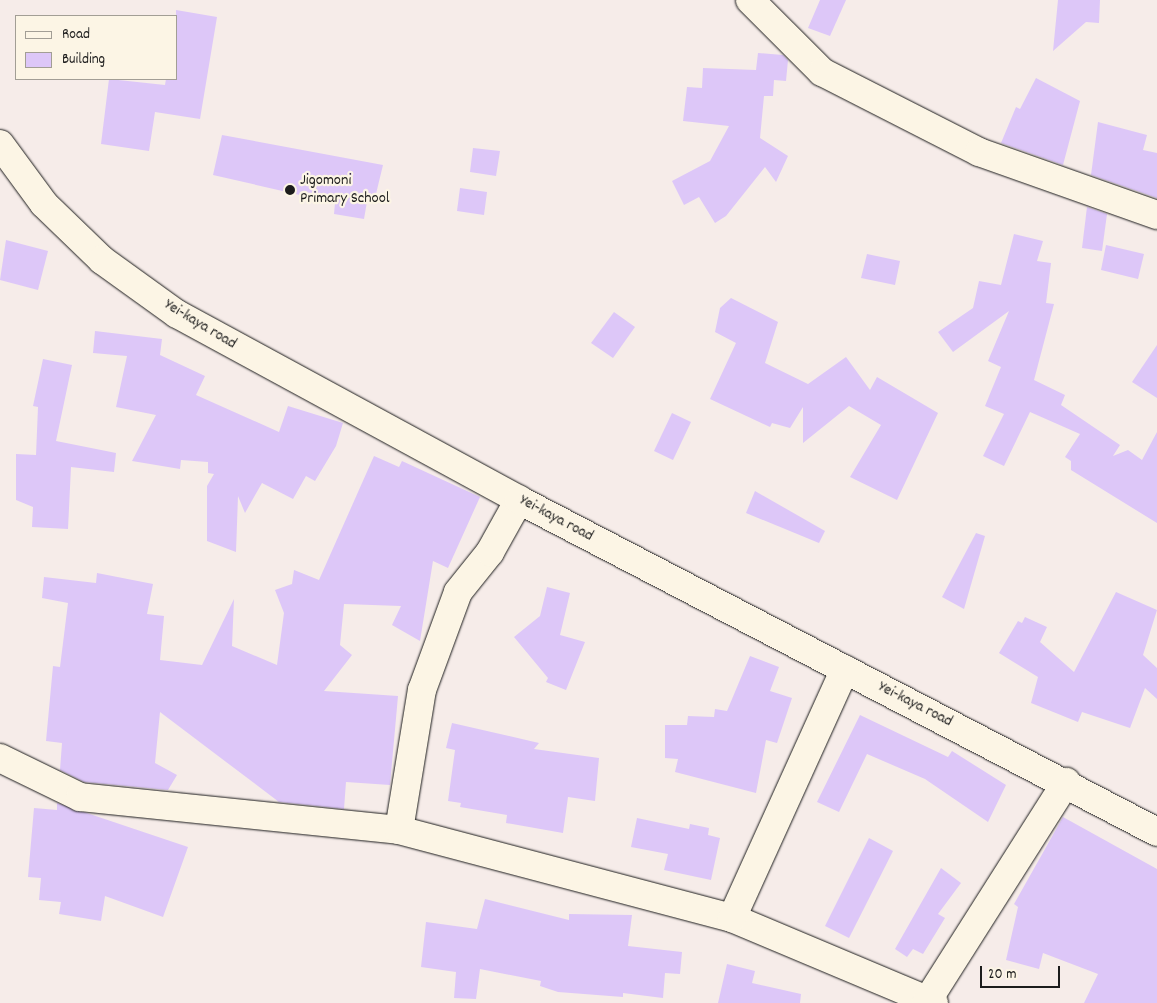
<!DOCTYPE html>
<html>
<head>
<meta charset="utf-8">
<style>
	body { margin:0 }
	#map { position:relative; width:1157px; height:1003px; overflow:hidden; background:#f6ece9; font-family:Dekko,sans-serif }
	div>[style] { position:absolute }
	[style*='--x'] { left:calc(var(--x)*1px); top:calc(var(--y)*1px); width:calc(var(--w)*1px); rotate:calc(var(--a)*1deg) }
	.building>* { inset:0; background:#ddc7f8 }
	.roads { filter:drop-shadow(0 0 1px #1c1c1c) drop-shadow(0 0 1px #1c1c1c) }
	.minor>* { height:28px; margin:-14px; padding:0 14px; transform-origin:14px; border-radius:14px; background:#fcf5e5 }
	.primary>* { height:28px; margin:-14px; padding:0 14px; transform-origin:14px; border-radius:14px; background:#fcf5e5 }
	.dots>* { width:14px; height:14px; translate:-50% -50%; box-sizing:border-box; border:2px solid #fcf5e5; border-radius:50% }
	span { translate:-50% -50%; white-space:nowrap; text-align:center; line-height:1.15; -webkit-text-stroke:4.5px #fcf5e5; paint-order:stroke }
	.poi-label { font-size:16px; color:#1c1c1c }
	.left { translate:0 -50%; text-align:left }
	.street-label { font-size:16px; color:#1c1c1c }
	.legend { position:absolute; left:15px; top:15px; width:162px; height:65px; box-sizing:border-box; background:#fcf5e5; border:1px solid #a29e95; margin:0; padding:6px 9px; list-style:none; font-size:15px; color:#1c1c1c }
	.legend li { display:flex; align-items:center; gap:10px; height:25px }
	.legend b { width:25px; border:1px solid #a29e95 }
	.scale { position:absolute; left:980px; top:966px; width:80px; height:22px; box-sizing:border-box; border:2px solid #1c1c1c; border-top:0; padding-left:6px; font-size:15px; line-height:18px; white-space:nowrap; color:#1c1c1c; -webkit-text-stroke:4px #fcf5e5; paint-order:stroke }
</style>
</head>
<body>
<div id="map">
	<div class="building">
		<div style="clip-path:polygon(820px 0,846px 0,830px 36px,808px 28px)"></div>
		<div style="clip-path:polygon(1058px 0,1100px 0,1099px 23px,1086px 22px,1053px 51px)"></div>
		<div style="clip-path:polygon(176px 10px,217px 17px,200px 119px,155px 112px,149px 151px,101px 144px,109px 79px,165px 85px,166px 79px,176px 79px)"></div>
		<div style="clip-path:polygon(758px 53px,783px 55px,788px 60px,786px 81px,774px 80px,773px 96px,764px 96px,760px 138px,788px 156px,776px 182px,765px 167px,726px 216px,715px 223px,699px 197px,684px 205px,672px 181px,710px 161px,729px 126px,683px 121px,687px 87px,702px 88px,703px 68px,756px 70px)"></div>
		<div style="clip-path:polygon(1036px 78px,1080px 101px,1063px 165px,1001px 143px,1016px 107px,1020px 109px)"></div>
		<div style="clip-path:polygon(1098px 122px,1147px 135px,1143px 150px,1157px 153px,1157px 198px,1091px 175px)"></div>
		<div style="clip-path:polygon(222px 135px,383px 165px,375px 198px,368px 196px,364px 219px,334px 214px,335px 203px,213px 175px)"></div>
		<div style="clip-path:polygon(473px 148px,500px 151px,496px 176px,470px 172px)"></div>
		<div style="clip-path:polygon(460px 188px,487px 192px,484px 215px,457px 211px)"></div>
		<div style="clip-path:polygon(1087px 207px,1107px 214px,1102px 251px,1082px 248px)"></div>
		<div style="clip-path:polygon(1014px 234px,1043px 241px,1037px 261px,1051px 263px,1046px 303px,1054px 304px,1034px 380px,1065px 395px,1061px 405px,1120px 445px,1113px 456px,1128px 450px,1142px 460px,1157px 432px,1157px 523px,1071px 470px,1071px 461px,1065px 457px,1080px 434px,1030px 412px,1004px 466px,983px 456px,1004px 414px,985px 406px,1001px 367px,988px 361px,1009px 311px,953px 352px,938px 332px,973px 308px,979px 281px,1001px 285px)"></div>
		<div style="clip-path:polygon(6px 240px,48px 251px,38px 290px,0 280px)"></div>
		<div style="clip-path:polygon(1106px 245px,1144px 254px,1138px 279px,1101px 270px)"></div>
		<div style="clip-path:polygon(867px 254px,900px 261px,895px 285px,861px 278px)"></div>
		<div style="clip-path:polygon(731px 298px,778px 322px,765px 363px,808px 384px,846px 357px,870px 390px,877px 377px,938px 413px,897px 500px,850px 477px,881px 425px,849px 406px,803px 443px,803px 407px,790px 428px,772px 423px,770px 427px,710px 399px,736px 343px,715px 332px,720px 308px)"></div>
		<div style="clip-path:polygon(614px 312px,635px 327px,613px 358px,591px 343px)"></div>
		<div style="clip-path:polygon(95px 331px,162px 339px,160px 355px,205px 376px,196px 395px,279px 432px,288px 406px,343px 423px,336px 446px,315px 481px,306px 476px,293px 499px,262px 483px,245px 513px,238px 496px,236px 552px,207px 541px,207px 486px,214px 474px,208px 473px,208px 462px,181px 460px,180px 469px,132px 461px,156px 415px,116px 407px,127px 356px,93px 353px)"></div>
		<div style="clip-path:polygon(1157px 345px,1157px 398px,1132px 382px)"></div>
		<div style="clip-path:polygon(43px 359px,72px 365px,56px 441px,116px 453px,114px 472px,71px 467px,68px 529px,32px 527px,33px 507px,16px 500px,16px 454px,36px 455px,38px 407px,33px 406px)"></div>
		<div style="clip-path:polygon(672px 413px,691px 422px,673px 460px,654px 451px)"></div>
		<div style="clip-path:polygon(374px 456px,399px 467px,402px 461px,480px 497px,448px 568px,433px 561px,420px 641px,392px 625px,401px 606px,344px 604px,340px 645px,352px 655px,324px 691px,398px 696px,390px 785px,346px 782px,344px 809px,279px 802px,160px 712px,155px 763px,177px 775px,168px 790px,84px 782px,60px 770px,62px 743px,46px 741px,53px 666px,60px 667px,68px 603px,42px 598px,44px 577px,96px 583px,97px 573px,153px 584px,147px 614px,164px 616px,160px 660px,202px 665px,234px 599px,232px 646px,277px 665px,284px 613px,275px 590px,292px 584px,294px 570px,319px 580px)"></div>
		<div style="clip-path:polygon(755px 491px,825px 531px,819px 543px,746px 513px)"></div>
		<div style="clip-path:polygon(976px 533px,985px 536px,964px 609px,942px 597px)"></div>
		<div style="clip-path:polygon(547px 587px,570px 593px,560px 635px,585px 642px,566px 690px,546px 682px,548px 678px,514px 637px,540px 616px)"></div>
		<div style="clip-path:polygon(1116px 592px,1157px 610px,1143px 655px,1157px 668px,1157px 699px,1145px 688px,1130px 728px,1082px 712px,1078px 722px,1031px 703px,1038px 677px,999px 653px,1018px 621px,1022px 623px,1025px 617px,1047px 627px,1040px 642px,1074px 672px)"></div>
		<div style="clip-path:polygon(750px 656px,779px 667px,770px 691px,792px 698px,777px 743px,766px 740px,756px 793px,675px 772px,678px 759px,665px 758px,665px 725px,687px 725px,688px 716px,714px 717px,715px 709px,727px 711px)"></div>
		<div style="clip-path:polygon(860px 715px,948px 757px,952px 751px,1006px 785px,988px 822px,925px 779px,867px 754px,839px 812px,817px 802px)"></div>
		<div style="clip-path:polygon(452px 723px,539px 743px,534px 749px,599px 758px,595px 801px,568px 797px,563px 833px,506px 823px,507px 815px,460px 807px,461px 803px,448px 801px,455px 750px,446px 748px)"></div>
		<div style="clip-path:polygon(57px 803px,188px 847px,163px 917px,105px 896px,101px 921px,59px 914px,61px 902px,39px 900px,41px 878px,28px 877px,34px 808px,57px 810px)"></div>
		<div style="clip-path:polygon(1063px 817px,1157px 869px,1157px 1003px,1084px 1003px,1098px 974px,1043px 953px,1039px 969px,1006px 960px,1018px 907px,1014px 904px)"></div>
		<div style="clip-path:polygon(637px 818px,689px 829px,690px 824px,709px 828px,708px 835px,720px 838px,711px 880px,664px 870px,668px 854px,631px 847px)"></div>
		<div style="clip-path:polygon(869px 838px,893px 851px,849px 938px,825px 926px)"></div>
		<div style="clip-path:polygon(941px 868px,961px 883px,938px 914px,945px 918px,923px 954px,913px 949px,907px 957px,895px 949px)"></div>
		<div style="clip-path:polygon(485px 899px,569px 920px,569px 914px,632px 915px,628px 946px,682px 952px,680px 974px,665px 973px,663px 998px,623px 993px,623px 997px,558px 992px,540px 986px,541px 981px,480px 969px,476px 999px,454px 998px,456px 972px,421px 967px,426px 922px,477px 929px)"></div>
		<div style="clip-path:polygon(727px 964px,755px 971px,752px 983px,801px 994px,800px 1003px,718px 1003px)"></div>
	</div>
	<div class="roads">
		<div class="minor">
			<div style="--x:750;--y:0;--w:102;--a:45"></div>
			<div style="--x:822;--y:72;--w:176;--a:27"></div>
			<div style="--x:979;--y:152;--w:189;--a:19.5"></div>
			<div style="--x:0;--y:758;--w:89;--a:26"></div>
			<div style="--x:80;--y:797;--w:321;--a:5.9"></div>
			<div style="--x:399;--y:830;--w:344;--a:14.8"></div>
			<div style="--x:732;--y:918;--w:219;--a:22.8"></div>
			<div style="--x:399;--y:830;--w:142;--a:-80.7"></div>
			<div style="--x:422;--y:690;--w:104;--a:-69.8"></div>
			<div style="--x:458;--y:592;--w:51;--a:-51.3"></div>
			<div style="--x:490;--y:552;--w:60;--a:-60.9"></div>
			<div style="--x:732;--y:918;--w:273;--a:-65.6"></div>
			<div style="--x:926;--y:1003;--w:262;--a:-57.6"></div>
		</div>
		<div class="primary">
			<div style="--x:0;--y:144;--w:74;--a:53.7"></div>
			<div style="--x:44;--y:204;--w:81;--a:44"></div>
			<div style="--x:102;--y:260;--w:92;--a:35.8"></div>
			<div style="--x:177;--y:314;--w:389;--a:28.5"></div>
			<div style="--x:519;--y:500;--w:719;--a:27.49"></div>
		</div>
	</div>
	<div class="dots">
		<div style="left:290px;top:190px;background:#1c1c1c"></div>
	</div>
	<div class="poi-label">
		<span class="left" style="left:300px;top:190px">Jigomoni<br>Primary School</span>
	</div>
	<div class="street-label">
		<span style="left:200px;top:325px;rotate:31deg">Yei-kaya road</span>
		<span style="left:556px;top:519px;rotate:28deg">Yei-kaya road</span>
		<span style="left:915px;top:705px;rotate:27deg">Yei-kaya road</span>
	</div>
	<ul class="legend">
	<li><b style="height:6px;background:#fcf5e5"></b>Road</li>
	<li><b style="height:14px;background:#ddc7f8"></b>Building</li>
	</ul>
	<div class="scale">20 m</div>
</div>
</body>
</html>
